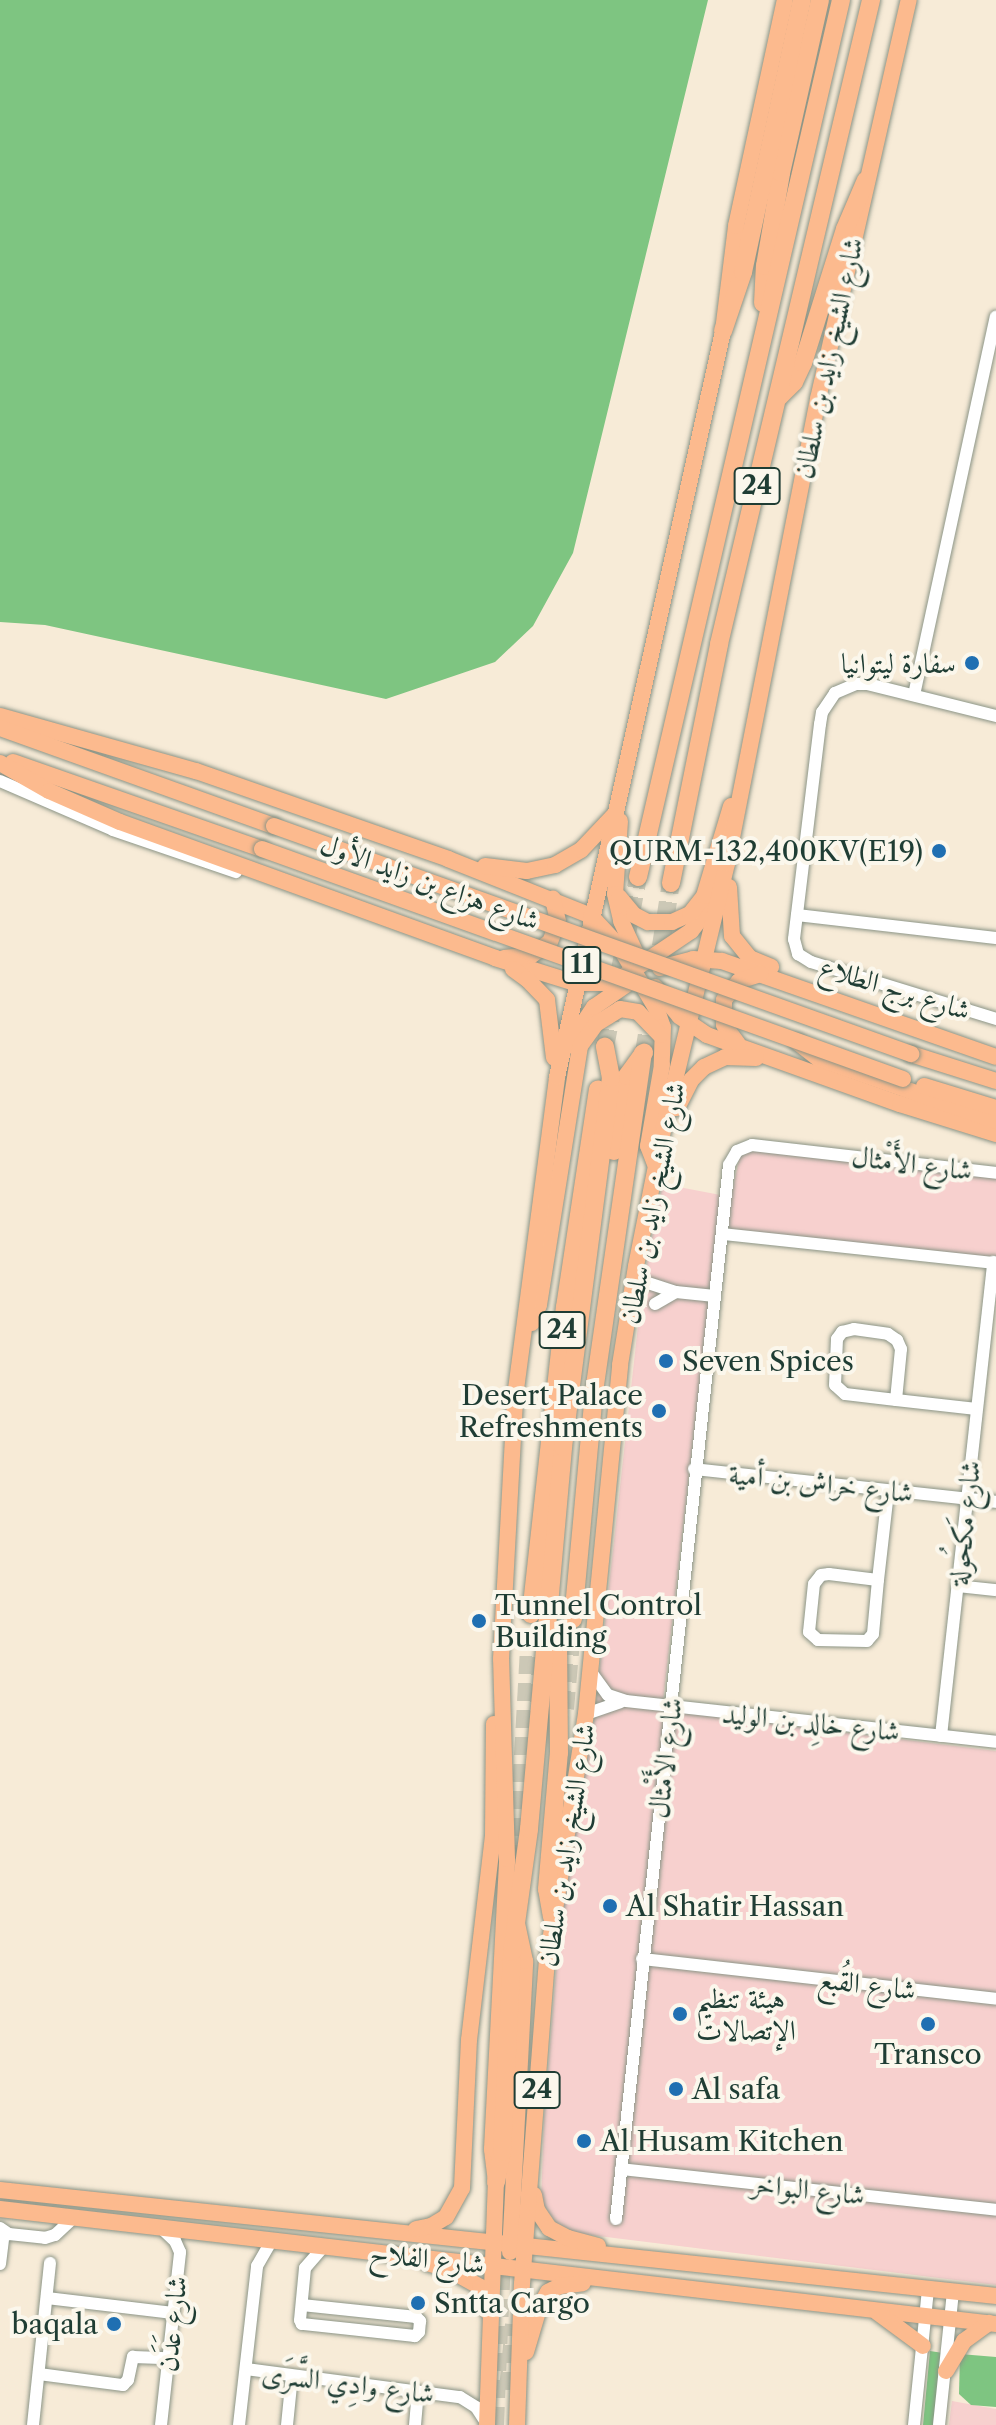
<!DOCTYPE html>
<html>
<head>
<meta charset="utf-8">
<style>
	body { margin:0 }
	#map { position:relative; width:996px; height:2425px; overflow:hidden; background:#f7ebd7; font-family:"Libre Caslon Text",Amiri,serif }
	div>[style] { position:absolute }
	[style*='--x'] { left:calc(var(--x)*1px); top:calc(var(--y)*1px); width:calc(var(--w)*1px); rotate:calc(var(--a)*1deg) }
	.built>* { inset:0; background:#f7d0ce }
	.green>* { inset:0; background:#7ec581 }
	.highway-tunnel>* { height:18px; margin-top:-9px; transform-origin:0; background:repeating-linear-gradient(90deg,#ccc8b6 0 18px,transparent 0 27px) }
	.roads { filter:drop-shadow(0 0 2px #8b9486) drop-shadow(0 0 2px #8b9486) }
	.minor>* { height:12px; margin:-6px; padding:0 6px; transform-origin:6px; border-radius:6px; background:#fff }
	.major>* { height:16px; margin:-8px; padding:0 8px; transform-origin:8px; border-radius:8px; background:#fcba8e }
	.highway>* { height:18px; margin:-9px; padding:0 9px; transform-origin:9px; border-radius:9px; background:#fcba8e }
	.bridges { filter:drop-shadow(0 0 2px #8b9486) drop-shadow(0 0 2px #8b9486) }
	.major-bridge>* { height:16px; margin:-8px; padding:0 8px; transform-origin:8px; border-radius:8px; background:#fcba8e }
	.dots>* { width:22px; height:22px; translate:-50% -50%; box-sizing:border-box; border:4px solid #fbf7ec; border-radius:50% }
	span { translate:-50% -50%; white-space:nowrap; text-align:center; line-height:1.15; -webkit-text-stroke:8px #fbf7ec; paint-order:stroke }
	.shield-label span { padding:2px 6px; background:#fbf7ec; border:2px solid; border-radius:6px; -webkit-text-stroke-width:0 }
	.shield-label { font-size:26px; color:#1f3d34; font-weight:700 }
	.street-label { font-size:28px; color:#1f3d34 }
	.poi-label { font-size:28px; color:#1f3d34 }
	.right { translate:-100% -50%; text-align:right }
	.left { translate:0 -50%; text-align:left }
</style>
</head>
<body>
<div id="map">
	<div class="built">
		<div style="clip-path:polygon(755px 1149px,996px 1176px,996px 1260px,717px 1230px,662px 1710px,996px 1751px,996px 2285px,574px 2233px,558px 2226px,541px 2201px,544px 2120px,562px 1897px,594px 1720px,642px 1290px,660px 1196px,663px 1184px,731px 1197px,740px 1155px)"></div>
		<div style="clip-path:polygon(952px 2401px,996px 2409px,996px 2425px,949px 2425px)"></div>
	</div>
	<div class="green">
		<div style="clip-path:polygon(0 0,708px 0,573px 553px,533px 626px,495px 662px,386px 699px,45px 625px,0 622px)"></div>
		<div style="clip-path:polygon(930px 2351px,943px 2353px,933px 2425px,923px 2425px)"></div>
		<div style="clip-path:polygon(960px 2354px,996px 2357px,996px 2407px,971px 2405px,959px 2394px)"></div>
	</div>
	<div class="highway-tunnel">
		<div style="--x:605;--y:1047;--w:173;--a:-79"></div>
		<div style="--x:644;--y:1053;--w:172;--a:-81"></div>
		<div style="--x:565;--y:1709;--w:90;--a:-84.9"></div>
		<div style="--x:517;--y:1863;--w:249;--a:-86.8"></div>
		<div style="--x:508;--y:2390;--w:66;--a:-84.8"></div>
		<div style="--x:495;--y:2425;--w:265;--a:-87.6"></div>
	</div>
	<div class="roads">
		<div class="minor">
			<div style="--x:914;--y:695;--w:387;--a:-77.8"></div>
			<div style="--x:996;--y:716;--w:132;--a:-166"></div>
			<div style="--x:868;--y:684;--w:12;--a:180"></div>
			<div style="--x:856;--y:684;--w:23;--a:157"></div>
			<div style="--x:835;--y:693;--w:23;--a:124"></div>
			<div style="--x:822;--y:712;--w:12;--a:99"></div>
			<div style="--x:820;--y:724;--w:217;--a:96.9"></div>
			<div style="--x:794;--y:939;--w:16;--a:75"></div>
			<div style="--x:798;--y:954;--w:15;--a:32"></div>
			<div style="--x:811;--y:962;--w:194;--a:17.1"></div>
			<div style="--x:0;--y:781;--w:123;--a:23.4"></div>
			<div style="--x:113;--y:830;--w:130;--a:18.9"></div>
			<div style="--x:797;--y:915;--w:200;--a:6.6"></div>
			<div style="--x:723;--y:1234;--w:275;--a:6.1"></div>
			<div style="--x:648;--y:1283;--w:29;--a:18"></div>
			<div style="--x:676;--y:1292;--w:39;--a:6"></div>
			<div style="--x:655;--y:1304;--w:24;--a:-30"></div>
			<div style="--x:854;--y:1329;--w:34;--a:8"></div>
			<div style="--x:888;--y:1334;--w:11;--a:34"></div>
			<div style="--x:897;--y:1340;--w:10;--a:66"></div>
			<div style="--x:901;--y:1349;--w:51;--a:95.6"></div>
			<div style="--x:896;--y:1400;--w:51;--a:-173.3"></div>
			<div style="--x:845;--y:1394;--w:13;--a:-138"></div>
			<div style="--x:835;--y:1385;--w:46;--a:-87.5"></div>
			<div style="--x:837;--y:1339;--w:9;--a:-54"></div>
			<div style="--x:842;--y:1332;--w:12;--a:-14"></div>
			<div style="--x:896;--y:1400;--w:81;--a:6.4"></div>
			<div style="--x:694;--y:1469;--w:304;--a:6.2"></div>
			<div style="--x:829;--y:1574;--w:49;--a:7"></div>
			<div style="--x:878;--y:1580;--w:54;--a:95.3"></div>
			<div style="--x:873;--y:1634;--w:9;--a:131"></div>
			<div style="--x:867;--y:1641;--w:49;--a:-178.8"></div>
			<div style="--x:818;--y:1640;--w:12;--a:-138"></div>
			<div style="--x:809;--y:1632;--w:48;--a:-84.1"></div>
			<div style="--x:814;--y:1584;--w:11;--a:-52"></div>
			<div style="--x:821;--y:1575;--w:8;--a:-7"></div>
			<div style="--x:878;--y:1580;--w:89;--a:-83.5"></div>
			<div style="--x:957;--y:1586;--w:39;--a:6"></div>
			<div style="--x:591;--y:1672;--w:29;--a:54"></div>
			<div style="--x:608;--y:1695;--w:19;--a:18"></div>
			<div style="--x:626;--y:1701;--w:372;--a:6.3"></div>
			<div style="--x:586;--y:1714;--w:36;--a:-19"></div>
			<div style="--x:941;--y:1736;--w:477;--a:-83.7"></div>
			<div style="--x:642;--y:1959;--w:356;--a:6.4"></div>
			<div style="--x:621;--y:2169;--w:377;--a:6.2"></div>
			<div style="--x:616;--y:2219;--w:1060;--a:-83.88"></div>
			<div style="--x:729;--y:1165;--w:16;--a:-60"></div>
			<div style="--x:737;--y:1151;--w:16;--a:-22"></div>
			<div style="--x:752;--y:1145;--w:246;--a:6.5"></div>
			<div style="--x:0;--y:2228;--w:11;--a:34"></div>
			<div style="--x:9;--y:2234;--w:36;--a:6"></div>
			<div style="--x:45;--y:2238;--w:10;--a:-17"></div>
			<div style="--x:55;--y:2235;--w:23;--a:-43"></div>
			<div style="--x:0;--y:2264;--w:32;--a:-83"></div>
			<div style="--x:47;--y:2298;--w:127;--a:6.8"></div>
			<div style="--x:302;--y:2305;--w:115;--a:6"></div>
			<div style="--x:416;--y:2317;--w:6;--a:45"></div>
			<div style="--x:420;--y:2321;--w:11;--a:95"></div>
			<div style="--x:419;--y:2332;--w:6;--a:135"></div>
			<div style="--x:415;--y:2336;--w:114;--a:-173.9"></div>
			<div style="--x:302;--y:2324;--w:4;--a:-117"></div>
			<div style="--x:300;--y:2320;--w:52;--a:-84.5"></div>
			<div style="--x:305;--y:2268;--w:28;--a:-49"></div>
			<div style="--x:246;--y:2369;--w:216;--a:7.5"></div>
			<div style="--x:460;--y:2397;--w:19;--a:32"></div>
			<div style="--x:476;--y:2407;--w:20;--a:57"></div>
			<div style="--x:39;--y:2374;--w:85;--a:7.5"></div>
			<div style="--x:123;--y:2385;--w:7;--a:-45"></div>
			<div style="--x:128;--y:2380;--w:24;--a:-78"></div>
			<div style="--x:133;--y:2357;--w:35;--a:2"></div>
			<div style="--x:33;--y:2425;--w:163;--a:-84"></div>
			<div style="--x:161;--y:2425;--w:174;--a:-83.7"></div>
			<div style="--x:180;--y:2252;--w:12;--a:-114"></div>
			<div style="--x:175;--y:2241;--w:18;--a:-137"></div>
			<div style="--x:239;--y:2425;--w:160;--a:-83.5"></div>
			<div style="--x:257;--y:2266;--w:30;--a:-60"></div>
			<div style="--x:287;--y:2425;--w:49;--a:-84.2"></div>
			<div style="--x:415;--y:2425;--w:34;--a:-85"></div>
			<div style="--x:914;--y:2425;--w:137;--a:-84.1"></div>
			<div style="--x:939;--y:2425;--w:134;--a:-84"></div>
		</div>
		<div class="major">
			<div style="--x:0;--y:716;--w:204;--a:15.7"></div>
			<div style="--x:196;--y:771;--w:267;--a:19.2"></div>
			<div style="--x:448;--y:859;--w:154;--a:21.7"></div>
			<div style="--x:591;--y:916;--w:41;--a:47"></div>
			<div style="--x:619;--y:946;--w:74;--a:59.3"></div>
			<div style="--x:657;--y:1010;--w:18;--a:71"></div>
			<div style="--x:663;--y:1027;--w:38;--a:92"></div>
			<div style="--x:662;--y:1065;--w:82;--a:99.8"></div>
			<div style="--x:648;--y:1146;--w:19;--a:69"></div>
			<div style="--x:0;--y:728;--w:291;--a:19.7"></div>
			<div style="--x:13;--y:762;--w:264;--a:19.3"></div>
			<div style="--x:0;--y:763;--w:56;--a:29.7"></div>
			<div style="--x:49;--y:791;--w:77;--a:23.6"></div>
			<div style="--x:120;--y:822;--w:399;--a:19.9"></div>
			<div style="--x:495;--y:958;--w:84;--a:17.4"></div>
			<div style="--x:575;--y:983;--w:31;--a:0"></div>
			<div style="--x:606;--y:983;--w:19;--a:-21"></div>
			<div style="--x:624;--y:976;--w:81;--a:-33.9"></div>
			<div style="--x:691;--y:931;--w:34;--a:-52"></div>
			<div style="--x:620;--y:821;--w:73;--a:93.9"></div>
			<div style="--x:615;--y:894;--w:28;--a:77"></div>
			<div style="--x:621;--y:921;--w:43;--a:65.2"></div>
			<div style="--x:485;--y:866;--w:42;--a:6.8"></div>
			<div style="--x:527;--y:871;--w:29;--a:-12"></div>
			<div style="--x:555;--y:865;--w:30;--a:-30"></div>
			<div style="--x:581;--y:850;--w:51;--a:-46.6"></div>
			<div style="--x:729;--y:887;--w:49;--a:86.5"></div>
			<div style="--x:732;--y:936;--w:28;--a:51"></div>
			<div style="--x:750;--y:958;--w:23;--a:23"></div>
			<div style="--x:619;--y:897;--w:23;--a:50"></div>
			<div style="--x:634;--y:915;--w:16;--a:27"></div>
			<div style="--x:648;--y:922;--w:24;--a:0"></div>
			<div style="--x:672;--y:922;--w:20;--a:-24"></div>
			<div style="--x:690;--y:914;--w:23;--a:-52"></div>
			<div style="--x:704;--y:896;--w:94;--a:-73.3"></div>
			<div style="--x:504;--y:958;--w:28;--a:-6"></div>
			<div style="--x:532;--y:955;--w:22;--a:-36"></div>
			<div style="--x:550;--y:942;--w:22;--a:-69"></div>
			<div style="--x:558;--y:921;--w:23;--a:-103"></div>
			<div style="--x:660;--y:968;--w:34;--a:-15"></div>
			<div style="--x:693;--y:959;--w:29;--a:4"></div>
			<div style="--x:722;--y:961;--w:290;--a:19.3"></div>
			<div style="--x:513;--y:969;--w:17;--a:36"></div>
			<div style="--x:527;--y:979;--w:29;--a:46"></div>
			<div style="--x:547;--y:1000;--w:58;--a:83.1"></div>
			<div style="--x:655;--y:987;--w:38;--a:50"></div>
			<div style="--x:679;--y:1016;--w:34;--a:34"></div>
			<div style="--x:707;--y:1035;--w:205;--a:19.7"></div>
			<div style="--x:900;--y:1104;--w:101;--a:17.4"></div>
			<div style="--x:797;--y:1042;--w:28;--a:38"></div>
			<div style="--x:819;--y:1059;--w:188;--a:19.3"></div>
			<div style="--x:738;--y:1044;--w:24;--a:-126"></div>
			<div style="--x:724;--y:1025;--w:25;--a:-90"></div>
			<div style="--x:724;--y:1000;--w:24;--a:-52"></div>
			<div style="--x:739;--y:981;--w:23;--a:-18"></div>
			<div style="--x:568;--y:1046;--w:47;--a:-56.3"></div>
			<div style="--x:594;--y:1007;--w:46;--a:-34.4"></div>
			<div style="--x:911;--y:1054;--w:89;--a:17.6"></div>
			<div style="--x:924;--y:1086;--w:75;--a:17"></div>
			<div style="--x:677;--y:1108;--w:31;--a:-63"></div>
			<div style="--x:691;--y:1080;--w:18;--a:-45"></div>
			<div style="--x:704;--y:1067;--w:23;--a:-25"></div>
			<div style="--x:725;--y:1057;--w:31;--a:2"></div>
			<div style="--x:532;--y:1323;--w:19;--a:-69"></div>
			<div style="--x:539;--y:1305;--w:262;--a:-81"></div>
			<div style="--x:580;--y:1046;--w:27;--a:-54"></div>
			<div style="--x:596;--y:1024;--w:28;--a:-32"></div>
			<div style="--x:620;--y:1009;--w:18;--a:9"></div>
			<div style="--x:638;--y:1012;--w:32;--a:46"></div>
			<div style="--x:0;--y:2190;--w:1002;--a:6.07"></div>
			<div style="--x:534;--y:2195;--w:15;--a:79"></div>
			<div style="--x:537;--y:2210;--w:22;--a:56"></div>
			<div style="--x:549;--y:2228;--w:21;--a:28"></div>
			<div style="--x:568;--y:2238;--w:31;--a:15"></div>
			<div style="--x:0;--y:2209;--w:1003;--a:6.59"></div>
			<div style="--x:416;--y:2229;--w:15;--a:-11"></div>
			<div style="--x:431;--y:2226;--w:17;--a:-31"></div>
			<div style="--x:446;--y:2217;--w:33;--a:-61"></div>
			<div style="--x:462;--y:2188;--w:148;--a:-87.3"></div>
			<div style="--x:469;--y:2040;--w:206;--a:-83.3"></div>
			<div style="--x:493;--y:1835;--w:111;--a:-89.5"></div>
			<div style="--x:510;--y:2252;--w:291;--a:-87"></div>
			<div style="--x:525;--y:1961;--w:40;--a:-102"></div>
			<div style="--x:427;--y:2263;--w:22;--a:16"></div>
			<div style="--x:448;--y:2269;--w:37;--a:29"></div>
			<div style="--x:480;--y:2287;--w:26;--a:72"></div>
			<div style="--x:877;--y:2312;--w:57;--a:36.5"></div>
			<div style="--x:526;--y:2352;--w:46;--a:-73.5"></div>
			<div style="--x:539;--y:2308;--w:18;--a:-61"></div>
			<div style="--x:548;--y:2292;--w:13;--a:-27"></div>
			<div style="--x:560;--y:2286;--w:23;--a:-7"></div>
			<div style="--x:946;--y:2371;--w:35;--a:-59"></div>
			<div style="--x:964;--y:2341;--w:31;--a:-36"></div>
			<div style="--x:487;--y:2425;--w:243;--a:-87.9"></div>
			<div style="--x:496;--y:2182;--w:33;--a:-97"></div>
			<div style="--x:492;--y:2149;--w:290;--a:-87"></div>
			<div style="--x:507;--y:1859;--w:200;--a:-91.7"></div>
			<div style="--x:501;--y:1659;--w:262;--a:-86.9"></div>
			<div style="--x:515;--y:1397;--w:323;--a:-82.5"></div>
			<div style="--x:557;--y:1077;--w:764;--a:-77.45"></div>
			<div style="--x:723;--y:331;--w:106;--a:-82.9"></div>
			<div style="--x:736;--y:226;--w:231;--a:-77.8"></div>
			<div style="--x:517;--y:2425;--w:141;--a:-88"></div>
			<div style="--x:522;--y:2284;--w:325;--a:-85.6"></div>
			<div style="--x:547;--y:1960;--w:249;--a:-81"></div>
			<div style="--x:586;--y:1714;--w:351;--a:-84.4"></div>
			<div style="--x:620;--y:1365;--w:100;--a:-80.8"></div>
			<div style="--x:636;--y:1266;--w:143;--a:-78.7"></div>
			<div style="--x:664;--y:1126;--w:270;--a:-76.5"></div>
			<div style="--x:727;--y:863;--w:473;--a:-78.9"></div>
			<div style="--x:818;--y:399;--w:409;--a:-77.2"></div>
		</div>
		<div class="highway">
			<div style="--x:763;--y:303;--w:37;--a:-87"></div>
			<div style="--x:765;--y:266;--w:94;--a:-80.2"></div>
			<div style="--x:781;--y:173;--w:177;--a:-77.3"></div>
			<div style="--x:723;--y:331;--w:62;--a:-71.3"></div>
			<div style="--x:743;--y:272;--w:278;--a:-77.8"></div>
			<div style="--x:779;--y:397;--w:21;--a:-45"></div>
			<div style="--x:794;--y:382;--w:21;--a:-65"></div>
			<div style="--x:803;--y:363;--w:140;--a:-72.6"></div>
			<div style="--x:845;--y:229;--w:53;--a:-66.8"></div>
			<div style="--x:638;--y:877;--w:900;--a:-76.97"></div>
			<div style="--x:671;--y:883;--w:244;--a:-78.6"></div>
			<div style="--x:719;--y:644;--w:662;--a:-76.72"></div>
			<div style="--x:614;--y:1151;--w:76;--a:-80.2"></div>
			<div style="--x:627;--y:1076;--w:29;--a:-54"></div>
			<div style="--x:531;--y:1614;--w:309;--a:-83.7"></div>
			<div style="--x:565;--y:1307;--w:220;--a:-81.4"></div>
			<div style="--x:573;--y:1619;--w:228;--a:-84.7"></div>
			<div style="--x:594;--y:1392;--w:342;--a:-81.8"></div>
			<div style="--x:552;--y:1917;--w:28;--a:-100"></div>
			<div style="--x:547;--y:1889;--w:137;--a:-85"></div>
			<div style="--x:559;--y:1753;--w:123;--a:-90.5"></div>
			<div style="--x:496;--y:2182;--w:31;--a:-79"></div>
			<div style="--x:502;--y:2152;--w:200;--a:-87.1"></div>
			<div style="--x:512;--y:1952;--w:124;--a:-82.1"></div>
			<div style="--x:529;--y:1829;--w:384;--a:-84.9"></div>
			<div style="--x:563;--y:1447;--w:372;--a:-82.6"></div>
			<div style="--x:611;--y:1078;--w:32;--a:-101"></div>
		</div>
	</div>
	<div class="bridges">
		<div class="major-bridge">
			<div style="--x:274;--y:826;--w:677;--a:19.69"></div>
			<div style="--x:262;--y:849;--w:681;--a:19.74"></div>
		</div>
	</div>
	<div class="dots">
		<div style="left:972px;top:663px;background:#1f6fb2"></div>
		<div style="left:939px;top:851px;background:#1f6fb2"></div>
		<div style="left:666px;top:1361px;background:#1f6fb2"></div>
		<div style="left:659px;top:1411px;background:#1f6fb2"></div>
		<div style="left:479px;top:1621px;background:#1f6fb2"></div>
		<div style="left:610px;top:1906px;background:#1f6fb2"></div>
		<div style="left:680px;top:2014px;background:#1f6fb2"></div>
		<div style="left:928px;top:2024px;background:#1f6fb2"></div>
		<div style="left:676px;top:2089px;background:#1f6fb2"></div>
		<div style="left:584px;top:2141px;background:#1f6fb2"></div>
		<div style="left:418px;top:2303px;background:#1f6fb2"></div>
		<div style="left:114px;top:2324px;background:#1f6fb2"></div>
	</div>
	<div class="shield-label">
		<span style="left:757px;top:486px">24</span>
		<span style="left:582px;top:965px">11</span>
		<span style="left:562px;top:1330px">24</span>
		<span style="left:537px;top:2090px">24</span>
	</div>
	<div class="street-label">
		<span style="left:828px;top:358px;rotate:-78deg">شارع الشيخ زايد بن سلطان</span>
		<span style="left:430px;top:882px;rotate:20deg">شارع هزاع بن زايد الأول</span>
		<span style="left:895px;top:988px;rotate:17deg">شارع برج الطلاع</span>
		<span style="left:912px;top:1163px;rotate:7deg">شارع الأَمْثال</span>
		<span style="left:652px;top:1203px;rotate:-79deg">شارع الشيخ زايد بن سلطان</span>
		<span style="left:821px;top:1483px;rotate:6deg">شارع خراش بن أمية</span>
		<span style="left:964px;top:1523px;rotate:-84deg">شارع مَكحُولة</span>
		<span style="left:811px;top:1722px;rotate:6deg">شارع خالِد بن الوليد</span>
		<span style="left:665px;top:1758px;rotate:-83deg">شارع الأَمْثال</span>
		<span style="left:566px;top:1845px;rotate:-81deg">شارع الشيخ زايد بن سلطان</span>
		<span style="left:867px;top:1984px;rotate:7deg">شارع القُبع</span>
		<span style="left:808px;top:2189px;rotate:6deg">شارع البواخر</span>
		<span style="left:427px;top:2258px;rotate:6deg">شارع الفلاح</span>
		<span style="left:172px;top:2324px;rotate:-84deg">شارع عَدَن</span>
		<span style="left:348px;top:2383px;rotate:7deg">شارع وادِي السَّرَى</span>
	</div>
	<div class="poi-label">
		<span class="right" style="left:956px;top:663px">سفارة ليتوانيا</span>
		<span class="right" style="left:923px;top:851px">QURM-132,400KV(E19)</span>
		<span class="left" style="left:682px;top:1361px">Seven Spices</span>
		<span class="right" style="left:643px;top:1411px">Desert Palace<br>Refreshments</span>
		<span class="left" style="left:495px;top:1621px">Tunnel Control<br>Building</span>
		<span class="left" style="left:626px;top:1906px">Al Shatir Hassan</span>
		<span class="left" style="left:696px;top:2014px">هيئة تنظيم<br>الإتصالات</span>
		<span style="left:928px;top:2054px">Transco</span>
		<span class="left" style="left:692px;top:2089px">Al safa</span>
		<span class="left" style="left:600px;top:2141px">Al Husam Kitchen</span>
		<span class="left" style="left:434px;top:2303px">Sntta Cargo</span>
		<span class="right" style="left:98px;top:2324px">baqala</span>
	</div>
</div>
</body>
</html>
